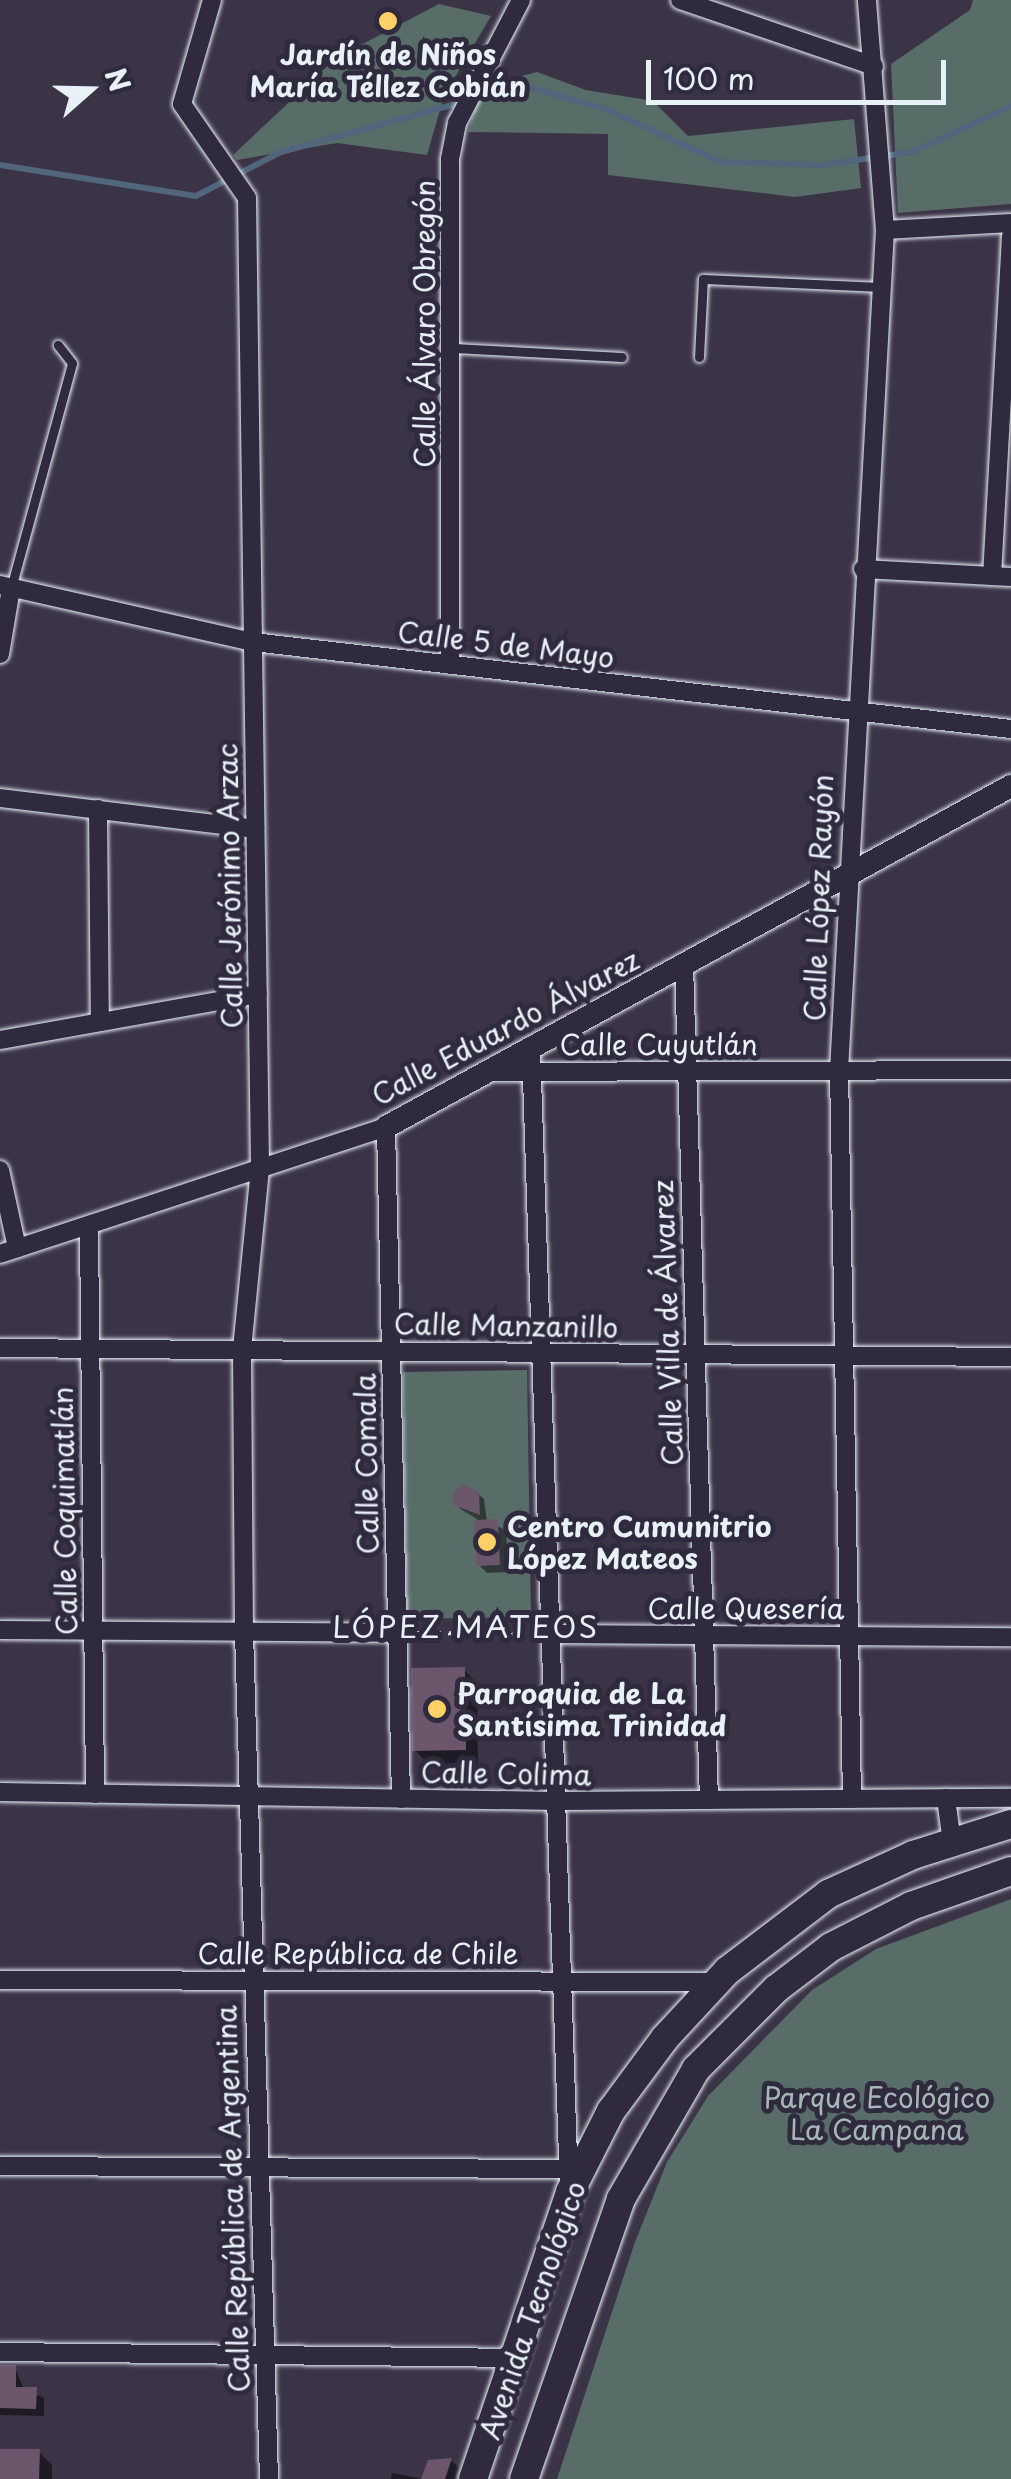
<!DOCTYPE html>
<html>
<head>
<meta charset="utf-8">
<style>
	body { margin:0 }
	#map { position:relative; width:1011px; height:2479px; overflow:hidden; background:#3b3346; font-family:"Playpen Sans",sans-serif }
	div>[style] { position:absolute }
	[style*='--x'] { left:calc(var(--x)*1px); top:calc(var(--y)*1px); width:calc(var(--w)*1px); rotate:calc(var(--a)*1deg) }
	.green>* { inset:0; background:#586d67 }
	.shadow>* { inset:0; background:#0007 }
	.stream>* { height:6px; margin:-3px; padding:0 3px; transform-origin:3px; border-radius:3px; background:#51657c }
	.building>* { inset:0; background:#6c566b }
	.path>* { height:4px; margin-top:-2px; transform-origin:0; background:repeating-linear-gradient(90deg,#e8f1f8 0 2.5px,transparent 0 10.5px) }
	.roads { filter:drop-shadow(0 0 2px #e8f1f8) drop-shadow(0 0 2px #e8f1f8) }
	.service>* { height:9px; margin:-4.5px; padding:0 4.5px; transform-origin:4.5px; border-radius:4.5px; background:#2f2a3d }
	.minor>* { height:18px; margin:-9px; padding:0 9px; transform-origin:9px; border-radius:9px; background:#2f2a3d }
	.tertiary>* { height:22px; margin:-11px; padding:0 11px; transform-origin:11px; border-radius:11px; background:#2f2a3d }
	.primary>* { height:28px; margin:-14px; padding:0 14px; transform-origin:14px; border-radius:14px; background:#2f2a3d }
	.dots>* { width:28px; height:28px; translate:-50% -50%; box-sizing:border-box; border:5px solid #2f2a3d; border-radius:50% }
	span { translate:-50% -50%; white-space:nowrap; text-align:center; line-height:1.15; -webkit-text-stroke:10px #2f2a3d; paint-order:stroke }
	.poi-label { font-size:28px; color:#e8f1f8; font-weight:700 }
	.left { translate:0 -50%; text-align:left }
	.street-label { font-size:28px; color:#e8f1f8 }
	.park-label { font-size:28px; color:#a7b6b7 }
	.neighbourhood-label { font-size:30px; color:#e8f1f8; letter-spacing:2.5px }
	.north { position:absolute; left:40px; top:40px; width:100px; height:100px; -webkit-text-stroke:8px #2f2a3d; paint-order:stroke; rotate:70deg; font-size:28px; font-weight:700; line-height:40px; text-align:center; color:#e8f1f8 }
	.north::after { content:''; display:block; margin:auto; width:35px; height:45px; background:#e8f1f8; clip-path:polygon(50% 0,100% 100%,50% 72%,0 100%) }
	.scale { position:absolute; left:646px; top:60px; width:300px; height:45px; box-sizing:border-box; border:5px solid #e8f1f8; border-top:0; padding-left:12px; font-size:30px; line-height:35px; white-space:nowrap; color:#e8f1f8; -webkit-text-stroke:8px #2f2a3d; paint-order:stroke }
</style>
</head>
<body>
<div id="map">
	<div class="green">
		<div style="clip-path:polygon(973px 0,1011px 0,1011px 204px,898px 213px,891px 64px,970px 10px)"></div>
		<div style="clip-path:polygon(439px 4px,491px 16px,444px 96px,427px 155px,337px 143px,237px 160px,233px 155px,336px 58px)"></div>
		<div style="clip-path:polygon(537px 72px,586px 90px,653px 101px,688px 136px,854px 119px,861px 188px,795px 197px,608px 175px,608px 134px,468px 132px,484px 79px,495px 83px)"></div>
		<div style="clip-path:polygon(527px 1370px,531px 1617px,407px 1619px,403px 1372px)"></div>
		<div style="clip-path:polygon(1011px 1899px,1011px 2479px,557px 2479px,635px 2242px,667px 2162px,708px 2096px,812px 1990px,876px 1949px)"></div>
	</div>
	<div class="shadow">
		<div style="clip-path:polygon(458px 1490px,475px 1491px,484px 1499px,487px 1522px,506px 1530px,508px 1572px,487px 1573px,478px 1564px,477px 1519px,459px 1508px)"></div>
		<div style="clip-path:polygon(464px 1670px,477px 1683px,478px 1763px,428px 1764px,415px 1750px)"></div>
		<div style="clip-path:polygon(0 2368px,15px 2368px,24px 2389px,44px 2398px,44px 2416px,0 2415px)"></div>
		<div style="clip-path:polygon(0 2451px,39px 2452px,52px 2465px,52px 2479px,0 2479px)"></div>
		<div style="clip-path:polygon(451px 2460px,459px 2468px,455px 2479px,423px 2479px)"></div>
		<div style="clip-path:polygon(392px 2473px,423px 2479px,391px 2479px)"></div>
	</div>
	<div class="stream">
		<div style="--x:475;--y:99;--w:52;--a:-14.6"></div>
		<div style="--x:525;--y:86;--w:84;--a:15.9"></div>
		<div style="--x:606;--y:109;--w:126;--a:24.9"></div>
		<div style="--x:720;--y:162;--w:103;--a:1.7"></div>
		<div style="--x:823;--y:165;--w:90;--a:-8.3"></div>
		<div style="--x:912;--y:152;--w:109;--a:-24.9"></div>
		<div style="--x:0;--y:165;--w:198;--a:9"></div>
		<div style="--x:196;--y:196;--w:96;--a:-27.4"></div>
		<div style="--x:281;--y:152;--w:189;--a:-15.4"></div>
	</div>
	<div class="building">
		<div style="clip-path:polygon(463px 1484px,479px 1492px,480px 1515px,453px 1505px,453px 1492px)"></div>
		<div style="clip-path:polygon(498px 1519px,500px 1565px,476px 1566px,474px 1520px)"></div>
		<div style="clip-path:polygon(465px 1667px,466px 1750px,412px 1751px,411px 1668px)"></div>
		<div style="clip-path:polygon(0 2365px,16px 2365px,16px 2387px,37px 2387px,36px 2409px,0 2408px)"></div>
		<div style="clip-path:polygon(0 2449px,40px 2449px,39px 2479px,0 2479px)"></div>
		<div style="clip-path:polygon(452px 2458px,445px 2479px,421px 2479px,428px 2460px)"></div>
	</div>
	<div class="path">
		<div style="--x:417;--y:1633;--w:116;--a:0.5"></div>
	</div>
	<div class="roads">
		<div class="service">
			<div style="--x:454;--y:348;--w:168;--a:3.1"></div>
			<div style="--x:699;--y:357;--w:78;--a:-87.1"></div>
			<div style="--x:703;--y:279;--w:179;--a:2.6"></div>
			<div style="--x:11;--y:588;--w:233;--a:-74.8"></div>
			<div style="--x:72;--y:363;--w:23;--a:-128"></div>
		</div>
		<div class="minor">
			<div style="--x:212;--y:0;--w:108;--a:106.1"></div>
			<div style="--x:182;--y:104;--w:114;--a:55.3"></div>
			<div style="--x:247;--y:198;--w:971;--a:89.23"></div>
			<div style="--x:260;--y:1169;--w:182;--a:95.7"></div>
			<div style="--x:242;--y:1350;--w:282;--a:89.6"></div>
			<div style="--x:244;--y:1632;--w:847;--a:88.31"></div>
			<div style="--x:680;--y:0;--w:205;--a:18.8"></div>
			<div style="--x:885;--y:230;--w:126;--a:-3.2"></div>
			<div style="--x:863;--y:569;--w:148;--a:3.1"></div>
			<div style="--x:992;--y:576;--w:341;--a:-86.8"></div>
			<div style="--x:0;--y:585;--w:259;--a:12.7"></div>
			<div style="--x:253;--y:642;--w:763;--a:6.55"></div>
			<div style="--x:0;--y:654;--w:67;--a:-80.5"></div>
			<div style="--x:450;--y:665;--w:506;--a:-90"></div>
			<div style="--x:450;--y:159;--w:37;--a:-79"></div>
			<div style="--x:457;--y:123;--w:139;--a:-62.5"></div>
			<div style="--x:0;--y:798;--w:257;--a:6.9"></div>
			<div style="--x:98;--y:809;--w:213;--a:89.5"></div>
			<div style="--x:684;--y:964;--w:836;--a:88.29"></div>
			<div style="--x:0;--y:1040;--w:262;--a:-10.1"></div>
			<div style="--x:531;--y:1048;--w:1140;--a:88.09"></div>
			<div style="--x:488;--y:1072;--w:523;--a:-0.22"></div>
			<div style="--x:0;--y:1170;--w:80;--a:77.7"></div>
			<div style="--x:89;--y:1228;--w:566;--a:89.39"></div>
			<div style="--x:0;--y:1254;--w:406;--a:-18.2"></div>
			<div style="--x:386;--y:1127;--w:672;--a:88.72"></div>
			<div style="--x:0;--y:1348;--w:1011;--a:0.51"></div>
			<div style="--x:0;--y:1630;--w:397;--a:0.4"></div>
			<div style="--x:551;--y:1634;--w:460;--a:0.4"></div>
			<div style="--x:0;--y:1792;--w:556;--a:0.93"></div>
			<div style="--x:556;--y:1801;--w:455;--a:-0.4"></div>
			<div style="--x:946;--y:1798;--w:45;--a:82.4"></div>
			<div style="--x:852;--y:1799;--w:728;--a:-91.02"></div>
			<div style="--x:839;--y:1071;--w:842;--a:-86.87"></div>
			<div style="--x:885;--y:230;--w:231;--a:-94.5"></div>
			<div style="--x:0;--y:1980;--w:716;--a:0.16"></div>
			<div style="--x:0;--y:2166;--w:569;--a:0.3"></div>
			<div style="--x:0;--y:2352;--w:518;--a:0.66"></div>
		</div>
		<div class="tertiary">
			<div style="--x:386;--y:1127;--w:712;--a:-28.62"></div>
		</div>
		<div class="primary">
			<div style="--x:473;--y:2479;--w:303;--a:-71.3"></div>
			<div style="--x:570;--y:2192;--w:91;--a:-63.2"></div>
			<div style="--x:611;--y:2111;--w:91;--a:-53.5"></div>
			<div style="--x:665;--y:2038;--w:91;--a:-47.2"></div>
			<div style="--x:727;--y:1971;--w:127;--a:-37.3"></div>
			<div style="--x:828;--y:1894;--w:94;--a:-24.6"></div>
			<div style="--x:913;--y:1855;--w:103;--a:-17.6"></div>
			<div style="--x:524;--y:2479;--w:296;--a:-70.9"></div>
			<div style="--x:621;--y:2199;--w:150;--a:-60"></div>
			<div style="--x:696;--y:2069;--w:113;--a:-45"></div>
			<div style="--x:776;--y:1989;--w:69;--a:-37.4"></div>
			<div style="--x:831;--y:1947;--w:90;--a:-27.1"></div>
			<div style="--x:911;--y:1906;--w:106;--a:-19.3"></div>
		</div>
	</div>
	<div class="dots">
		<div style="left:388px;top:21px;background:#ffd166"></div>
		<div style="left:487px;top:1542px;background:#ffd166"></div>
		<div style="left:437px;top:1709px;background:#ffd166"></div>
	</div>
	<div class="poi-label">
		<span style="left:388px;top:70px">Jardín de Niños<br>María Téllez Cobián</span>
		<span class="left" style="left:507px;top:1542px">Centro Cumunitrio<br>López Mateos</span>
		<span class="left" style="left:457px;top:1709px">Parroquia de La<br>Santísima Trinidad</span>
	</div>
	<div class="street-label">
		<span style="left:424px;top:324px;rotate:-90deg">Calle Álvaro Obregón</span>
		<span style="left:506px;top:644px;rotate:7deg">Calle 5 de Mayo</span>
		<span style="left:229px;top:886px;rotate:-91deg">Calle Jerónimo Arzac</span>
		<span style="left:818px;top:898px;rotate:-88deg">Calle López Rayón</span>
		<span style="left:505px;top:1027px;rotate:-28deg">Calle Eduardo Álvarez</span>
		<span style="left:659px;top:1044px">Calle Cuyutlán</span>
		<span style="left:667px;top:1323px;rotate:-92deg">Calle Villa de Álvarez</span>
		<span style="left:506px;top:1325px;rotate:1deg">Calle Manzanillo</span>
		<span style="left:366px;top:1464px;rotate:-91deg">Calle Comala</span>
		<span style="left:64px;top:1511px;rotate:-91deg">Calle Coquimatlán</span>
		<span style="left:746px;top:1608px">Calle Quesería</span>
		<span style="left:506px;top:1773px;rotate:1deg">Calle Colima</span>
		<span style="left:358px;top:1953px">Calle República de Chile</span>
		<span style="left:232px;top:2199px;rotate:-92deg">Calle República de Argentina</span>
		<span style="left:532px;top:2310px;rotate:-71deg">Avenida Tecnológico</span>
	</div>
	<div class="park-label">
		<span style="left:877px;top:2113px">Parque Ecológico<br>La Campana</span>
	</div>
	<div class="neighbourhood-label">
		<span style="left:466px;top:1626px">LÓPEZ MATEOS</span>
	</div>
	<div class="north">N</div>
	<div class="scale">100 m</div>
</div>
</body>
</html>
